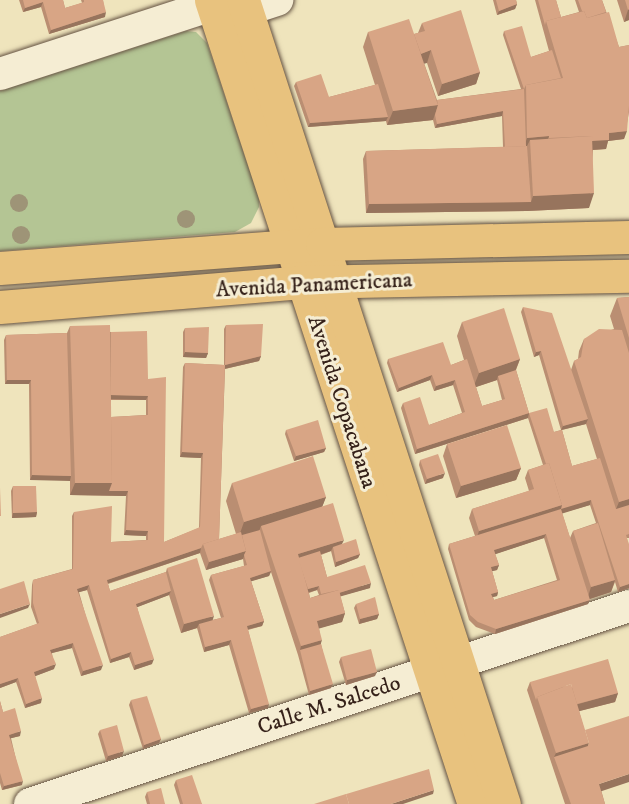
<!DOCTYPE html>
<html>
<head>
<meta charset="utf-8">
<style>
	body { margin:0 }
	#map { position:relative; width:629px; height:804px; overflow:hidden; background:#efe4bc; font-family:"IM FELL DW Pica",serif }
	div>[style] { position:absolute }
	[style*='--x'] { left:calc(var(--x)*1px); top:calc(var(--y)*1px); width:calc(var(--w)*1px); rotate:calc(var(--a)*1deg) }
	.green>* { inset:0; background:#b4c594 }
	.roads { filter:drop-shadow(0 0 2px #645242) drop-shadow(0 0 2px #645242) }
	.minor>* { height:32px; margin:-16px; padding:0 16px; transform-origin:16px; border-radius:16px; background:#f5edd3 }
	.major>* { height:33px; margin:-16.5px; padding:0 16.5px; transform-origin:16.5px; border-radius:16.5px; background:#e8c27e }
	.trees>* { width:18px; height:18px; margin:-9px; border-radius:50%; background:#9e9477 }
	.wall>* { inset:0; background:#ba8e72 }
	.shaded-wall>* { inset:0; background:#97745d }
	.building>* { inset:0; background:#d8a585 }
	span { translate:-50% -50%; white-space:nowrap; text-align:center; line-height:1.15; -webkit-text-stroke:6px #f5edd3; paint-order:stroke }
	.street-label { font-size:22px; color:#352119 }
</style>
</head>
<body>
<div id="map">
	<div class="green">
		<div style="clip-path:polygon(186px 31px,196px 32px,207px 43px,259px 199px,259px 207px,251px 223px,235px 232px,0 251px,0 91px)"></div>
	</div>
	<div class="roads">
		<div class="minor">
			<div style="--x:0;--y:74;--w:223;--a:-18"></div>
			<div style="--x:212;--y:5;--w:34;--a:8"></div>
			<div style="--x:246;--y:10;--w:33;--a:-18"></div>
			<div style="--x:30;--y:804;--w:631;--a:-18.29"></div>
		</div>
		<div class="major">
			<div style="--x:211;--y:0;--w:846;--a:71.89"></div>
			<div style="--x:243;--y:0;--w:845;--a:72.02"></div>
			<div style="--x:0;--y:268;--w:323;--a:-4.3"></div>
			<div style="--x:322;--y:244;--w:307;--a:-1.3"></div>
			<div style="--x:0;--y:307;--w:303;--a:-4.7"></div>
			<div style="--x:302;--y:282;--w:327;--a:-1.1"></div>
		</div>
	</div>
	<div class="trees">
		<div style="left:19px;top:203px"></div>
		<div style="left:186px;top:219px"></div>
		<div style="left:21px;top:235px"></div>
	</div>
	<div class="wall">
		<div style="clip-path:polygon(19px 0,63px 0,65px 8px,82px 3px,81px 0,103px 0,105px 17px,49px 34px,41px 7px,23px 12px)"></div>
		<div style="clip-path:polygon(493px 0,516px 0,517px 4px,515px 9px,497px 15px)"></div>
		<div style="clip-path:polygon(535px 0,556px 0,561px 17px,579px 12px,575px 0,602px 0,619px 47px,629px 45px,629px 112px,624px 139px,608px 141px,606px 149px,593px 150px,589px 208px,527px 211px,366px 213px,363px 159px,366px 151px,503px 147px,502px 116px,435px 128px,433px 120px,387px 125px,386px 121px,308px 127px,294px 86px,296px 82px,329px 97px,375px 85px,363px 47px,368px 32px,414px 34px,418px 33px,422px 23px,480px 72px,476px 84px,438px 96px,427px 63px,424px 63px,437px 100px,521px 89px,503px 35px,504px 31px,531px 57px,549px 51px)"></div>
		<div style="clip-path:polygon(617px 0,629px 0,629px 20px,624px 22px)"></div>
		<div style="clip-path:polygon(evenodd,629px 297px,629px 538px,627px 538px,629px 588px,618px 592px,615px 582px,611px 592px,589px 599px,588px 604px,495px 634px,476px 627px,469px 620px,448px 549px,449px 544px,475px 536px,469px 518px,472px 509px,529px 491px,525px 478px,528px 470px,543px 465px,528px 418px,415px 454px,401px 408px,403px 403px,429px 425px,462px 413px,453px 385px,434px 391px,430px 380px,397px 392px,387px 363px,388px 359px,451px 365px,464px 360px,457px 336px,462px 322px,520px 359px,516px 370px,529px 413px,554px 432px,561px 430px,539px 355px,534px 357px,521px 312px,523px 307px,571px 370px,574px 361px,578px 359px,579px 351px,584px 339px,614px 329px,610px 316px,617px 298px,629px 297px,497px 380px,502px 400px,482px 406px,476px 387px,497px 380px,629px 297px,586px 424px,597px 459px,572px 466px,562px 430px,586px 424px,629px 297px,590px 505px,596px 523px,573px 531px,570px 538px,562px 513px,590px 505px,629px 297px,544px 538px,557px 580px,494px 600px,493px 597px,497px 596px,498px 592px,492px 571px,497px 570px,499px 565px,495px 554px,544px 538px)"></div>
		<div style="clip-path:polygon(evenodd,226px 325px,261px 356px,259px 361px,225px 369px,219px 539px,236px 534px,226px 501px,232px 483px,326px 497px,322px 507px,342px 544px,360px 554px,358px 558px,335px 567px,331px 551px,321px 555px,327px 577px,370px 588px,340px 596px,345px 613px,342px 622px,319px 628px,321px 644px,331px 688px,309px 695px,298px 655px,271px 572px,269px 576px,251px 581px,264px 621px,262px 626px,248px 630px,268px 708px,249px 713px,229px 645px,204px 652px,197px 628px,181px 633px,169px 595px,137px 607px,152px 664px,134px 670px,129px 657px,110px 663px,87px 590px,79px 592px,101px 670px,81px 676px,72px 648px,52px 653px,54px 669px,35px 676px,41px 703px,25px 708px,16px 682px,0 688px,0 637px,37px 624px,31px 607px,32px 585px,33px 580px,72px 569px,72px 516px,74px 512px,111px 542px,146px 540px,146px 536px,124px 535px,126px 496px,70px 495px,70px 480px,30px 480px,29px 384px,5px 384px,4px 340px,6px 335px,67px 333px,70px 326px,111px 332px,148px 379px,164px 542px,199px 528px,201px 458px,180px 457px,183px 367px,185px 363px,224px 365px,224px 329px,226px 325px,111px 400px,146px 400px,146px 415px,111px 417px,111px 400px,226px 325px,200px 553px,206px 570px,243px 559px,244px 566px,211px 575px,209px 580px,221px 618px,212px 620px,167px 568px,166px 572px,110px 591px,108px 584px,200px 553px,226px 325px,317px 590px,319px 595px,310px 598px,309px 593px,317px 590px)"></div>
		<div style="clip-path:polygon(185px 328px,208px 353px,206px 358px,183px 357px,183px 332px)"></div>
		<div style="clip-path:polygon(286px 430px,326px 448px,324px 452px,294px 461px,285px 434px)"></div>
		<div style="clip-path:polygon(447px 444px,521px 468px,516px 480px,456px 498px,443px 456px)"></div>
		<div style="clip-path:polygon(420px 460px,443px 478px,425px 484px,419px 465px)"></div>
		<div style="clip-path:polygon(13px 486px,37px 512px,36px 517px,12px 518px,11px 491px)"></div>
		<div style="clip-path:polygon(356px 604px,379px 614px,377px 619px,359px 624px,354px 608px)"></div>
		<div style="clip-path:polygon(341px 657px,375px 676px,346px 685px,339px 662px)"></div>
		<div style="clip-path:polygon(530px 682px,618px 693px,615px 702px,579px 711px,605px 804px,565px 804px,527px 690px)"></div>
		<div style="clip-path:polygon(131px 700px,161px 739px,159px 743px,143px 749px,129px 705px)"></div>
		<div style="clip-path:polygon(0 701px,3px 712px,20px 736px,11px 738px,22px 785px,2px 790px,0 783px)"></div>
		<div style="clip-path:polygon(100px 730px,122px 756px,106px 761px,98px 734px)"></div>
		<div style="clip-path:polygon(176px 780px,202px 804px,180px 804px,174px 785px)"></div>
		<div style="clip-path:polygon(147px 792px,165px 804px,147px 804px,145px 797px)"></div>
	</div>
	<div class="shaded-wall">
		<div style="clip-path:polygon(43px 2px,41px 7px,23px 12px,25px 8px)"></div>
		<div style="clip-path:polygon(517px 4px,515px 9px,497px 15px,499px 11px)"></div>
		<div style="clip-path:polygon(629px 9px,629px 20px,624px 22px,628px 10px)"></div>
		<div style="clip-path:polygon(106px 12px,105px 17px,49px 34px,51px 30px)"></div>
		<div style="clip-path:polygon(431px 50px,427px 63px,415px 66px,420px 54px)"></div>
		<div style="clip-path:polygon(480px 72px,476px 84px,438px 96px,442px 84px)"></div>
		<div style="clip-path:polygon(438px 105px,433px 120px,387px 125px,393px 111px)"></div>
		<div style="clip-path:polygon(503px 111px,502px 116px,435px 128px,437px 124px)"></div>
		<div style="clip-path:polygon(388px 117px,386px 121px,308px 127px,310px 123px)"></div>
		<div style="clip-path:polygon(627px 131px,624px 139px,608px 141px,606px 149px,547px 153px,609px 133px)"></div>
		<div style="clip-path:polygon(549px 136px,546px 145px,530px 140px,527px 146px,524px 147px,527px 138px)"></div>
		<div style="clip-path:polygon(594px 193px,589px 208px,527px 211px,366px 213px,369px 204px,531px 202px,533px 196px)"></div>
		<div style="clip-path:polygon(541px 351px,539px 355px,534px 357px,536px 352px)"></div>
		<div style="clip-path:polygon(185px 352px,208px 353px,206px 358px,183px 357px)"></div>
		<div style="clip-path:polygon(261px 356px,259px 361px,224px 369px,225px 365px)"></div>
		<div style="clip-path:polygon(520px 359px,514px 374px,498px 376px,497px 380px,473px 388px,479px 373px)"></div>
		<div style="clip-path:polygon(432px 375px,430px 380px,397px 392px,399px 388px)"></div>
		<div style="clip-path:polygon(7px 380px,31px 380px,29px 384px,5px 384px)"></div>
		<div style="clip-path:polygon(455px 380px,453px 385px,434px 391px,436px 386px)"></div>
		<div style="clip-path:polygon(108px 395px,148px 396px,146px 400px,107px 399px)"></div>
		<div style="clip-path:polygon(529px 413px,528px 418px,415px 454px,417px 449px)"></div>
		<div style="clip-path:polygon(588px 419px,586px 424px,561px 430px,563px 426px)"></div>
		<div style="clip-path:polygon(326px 448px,324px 452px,294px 461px,296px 456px)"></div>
		<div style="clip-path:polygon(182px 452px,203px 453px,201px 458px,180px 457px)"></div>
		<div style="clip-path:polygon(521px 468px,516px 480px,456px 498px,461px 486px)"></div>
		<div style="clip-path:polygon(445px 473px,443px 478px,425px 484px,427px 479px)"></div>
		<div style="clip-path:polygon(32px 475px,71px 476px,70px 481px,30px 480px)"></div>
		<div style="clip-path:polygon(75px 483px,112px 483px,128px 491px,126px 496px,70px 495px)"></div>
		<div style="clip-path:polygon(326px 497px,319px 515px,261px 526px,258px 534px,239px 536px,244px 522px)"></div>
		<div style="clip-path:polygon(629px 499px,629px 510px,614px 514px,619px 502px)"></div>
		<div style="clip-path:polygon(591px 500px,590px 505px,476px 540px,479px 531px,562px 505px)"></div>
		<div style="clip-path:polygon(37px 512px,36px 517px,12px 518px,13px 513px)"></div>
		<div style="clip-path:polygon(126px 530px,148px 531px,146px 536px,124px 535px)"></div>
		<div style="clip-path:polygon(546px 534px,544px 538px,493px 555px,494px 550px)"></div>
		<div style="clip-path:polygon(344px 540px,340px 548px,333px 547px,331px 551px,297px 562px,298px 554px)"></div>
		<div style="clip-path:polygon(201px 548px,200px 553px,106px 584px,107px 580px)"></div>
		<div style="clip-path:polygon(246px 551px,243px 559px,206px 570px,209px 562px)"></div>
		<div style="clip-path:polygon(360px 554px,358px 558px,335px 567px,336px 562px)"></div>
		<div style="clip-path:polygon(499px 565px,497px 570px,489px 572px,491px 567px)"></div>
		<div style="clip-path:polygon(271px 571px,269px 576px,249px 582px,250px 578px)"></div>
		<div style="clip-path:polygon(615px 580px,611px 592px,587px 600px,591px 587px)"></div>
		<div style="clip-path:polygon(371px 583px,370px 588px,321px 602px,322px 598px)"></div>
		<div style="clip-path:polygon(629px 584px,629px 588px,618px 592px,620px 587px)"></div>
		<div style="clip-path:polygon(89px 585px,87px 590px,76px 593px,77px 589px)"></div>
		<div style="clip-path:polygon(319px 586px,317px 590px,303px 594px,305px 590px)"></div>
		<div style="clip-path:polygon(171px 591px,169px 595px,135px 608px,136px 604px)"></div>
		<div style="clip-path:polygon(498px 592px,497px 596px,489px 598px,491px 594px)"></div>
		<div style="clip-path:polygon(590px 600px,588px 604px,495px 634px,496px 629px)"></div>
		<div style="clip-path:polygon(30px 604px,28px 608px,0 618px,0 614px)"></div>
		<div style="clip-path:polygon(345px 613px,342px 622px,314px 630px,317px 621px)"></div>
		<div style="clip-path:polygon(379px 614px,377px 619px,359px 624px,360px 619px)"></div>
		<div style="clip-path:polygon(214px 616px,211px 625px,199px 624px,197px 628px,181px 633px,184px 624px)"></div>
		<div style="clip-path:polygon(264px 621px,262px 626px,245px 630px,247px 626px)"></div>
		<div style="clip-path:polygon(231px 640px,229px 645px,204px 652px,205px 647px)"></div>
		<div style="clip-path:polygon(322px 640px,319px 649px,300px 650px,301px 646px)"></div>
		<div style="clip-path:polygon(73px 643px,72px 648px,48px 654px,50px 650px)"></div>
		<div style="clip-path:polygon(131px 652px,129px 657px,110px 663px,111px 659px)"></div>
		<div style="clip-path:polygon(154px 659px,152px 664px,134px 670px,135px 665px)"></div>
		<div style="clip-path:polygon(56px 664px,54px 669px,33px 677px,34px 672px)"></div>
		<div style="clip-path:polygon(103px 665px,101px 670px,81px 676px,83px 671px)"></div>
		<div style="clip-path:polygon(377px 672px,375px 676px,346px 685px,347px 680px)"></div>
		<div style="clip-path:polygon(18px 678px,16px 682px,0 688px,0 684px)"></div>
		<div style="clip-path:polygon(333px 684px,331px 688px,309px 695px,310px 691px)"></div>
		<div style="clip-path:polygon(618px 693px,615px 702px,572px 713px,575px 705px)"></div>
		<div style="clip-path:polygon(42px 698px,41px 703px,25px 708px,26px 704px)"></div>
		<div style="clip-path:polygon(269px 704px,268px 708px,249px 713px,251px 709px)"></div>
		<div style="clip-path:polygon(21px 731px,20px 736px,8px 739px,9px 735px)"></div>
		<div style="clip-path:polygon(161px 739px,159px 743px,143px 749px,144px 745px)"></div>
		<div style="clip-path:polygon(589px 743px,585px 755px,554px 757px,556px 753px)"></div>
		<div style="clip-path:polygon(124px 751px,122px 756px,106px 761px,108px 756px)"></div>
		<div style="clip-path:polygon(629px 774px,629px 782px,596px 793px,599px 784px)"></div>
		<div style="clip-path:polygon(23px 781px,22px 785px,2px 790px,4px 786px)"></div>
		<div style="clip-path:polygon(434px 790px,433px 794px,403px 804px,391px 804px)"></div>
	</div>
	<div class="building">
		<div style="clip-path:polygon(23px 0,63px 0,65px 8px,84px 2px,84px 0,103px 0,106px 12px,51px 30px,43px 2px,25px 8px)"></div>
		<div style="clip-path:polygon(496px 0,516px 0,517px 4px,499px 11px)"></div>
		<div style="clip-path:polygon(538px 0,556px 0,561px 17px,546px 21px,545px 25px)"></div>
		<div style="clip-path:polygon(578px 0,602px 0,606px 12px,587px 18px,584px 11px,582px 11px)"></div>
		<div style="clip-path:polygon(625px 0,629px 0,629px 9px,628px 10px)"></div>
		<div style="clip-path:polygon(461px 10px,480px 72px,442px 84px,431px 50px,421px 54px,414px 34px,425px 31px,422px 23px)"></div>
		<div style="clip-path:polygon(584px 11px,587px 18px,609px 12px,619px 47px,629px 45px,629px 106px,627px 131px,609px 133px,609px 140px,592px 141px,592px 136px,549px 138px,549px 136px,527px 138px,526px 85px,563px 78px,546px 21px)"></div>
		<div style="clip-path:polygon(409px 19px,438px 105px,393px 111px,368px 32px)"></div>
		<div style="clip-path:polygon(522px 26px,531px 57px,552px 50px,561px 78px,526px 85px,524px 89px,504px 31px)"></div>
		<div style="clip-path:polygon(321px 74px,329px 97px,378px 84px,388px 117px,310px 123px,296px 82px)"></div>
		<div style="clip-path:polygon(524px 89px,526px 146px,505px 147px,503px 111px,437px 124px,435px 115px,438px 105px,437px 100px)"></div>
		<div style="clip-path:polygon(592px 136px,594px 193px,533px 196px,530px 140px)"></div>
		<div style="clip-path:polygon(527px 146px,531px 202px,369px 204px,366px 151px)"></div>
		<div style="clip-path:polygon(629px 297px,629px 338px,617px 298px)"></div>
		<div style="clip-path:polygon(523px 307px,552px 313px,588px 419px,563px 426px,541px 351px,536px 352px)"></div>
		<div style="clip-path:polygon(504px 308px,520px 359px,479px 373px,462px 322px)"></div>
		<div style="clip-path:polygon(263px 324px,261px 356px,225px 365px,226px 325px)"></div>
		<div style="clip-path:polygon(110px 325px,112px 483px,75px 483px,70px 326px)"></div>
		<div style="clip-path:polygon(209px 327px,208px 353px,185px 352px,185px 328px)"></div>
		<div style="clip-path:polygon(599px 329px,622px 330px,629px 353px,629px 499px,619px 502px,574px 361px,581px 357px,584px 339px)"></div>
		<div style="clip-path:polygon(147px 331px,148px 379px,166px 377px,164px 542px,200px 527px,203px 453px,182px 452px,185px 363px,225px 365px,219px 539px,203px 544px,201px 548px,107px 580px,110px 591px,166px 572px,171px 591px,136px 604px,154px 659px,135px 665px,131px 652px,111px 659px,89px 585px,77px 589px,103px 665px,83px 671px,73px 643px,50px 650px,56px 664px,34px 672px,42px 698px,26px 704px,18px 678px,0 684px,0 637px,39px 623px,33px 603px,33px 580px,73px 569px,74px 512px,112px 506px,111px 542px,148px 540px,148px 531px,126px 530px,128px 491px,109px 491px,112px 483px,111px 417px,148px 415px,148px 396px,111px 395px,111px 332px)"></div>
		<div style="clip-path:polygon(67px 333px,71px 476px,32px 475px,31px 380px,7px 380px,6px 335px)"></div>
		<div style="clip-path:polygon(443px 342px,451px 365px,467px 359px,482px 406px,505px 399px,498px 376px,516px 370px,529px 413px,417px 449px,403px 403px,420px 397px,429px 425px,465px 412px,455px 380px,436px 386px,432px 375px,399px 388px,388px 359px)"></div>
		<div style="clip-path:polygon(547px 408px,554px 432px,562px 430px,572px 466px,600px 458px,616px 509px,629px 505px,629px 534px,626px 535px,629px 544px,629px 584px,620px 587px,591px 500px,561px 509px,562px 505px,549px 463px,546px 464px,529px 413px)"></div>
		<div style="clip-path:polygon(318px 420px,326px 448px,296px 456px,286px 430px)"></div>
		<div style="clip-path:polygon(507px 425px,521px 468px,461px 486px,447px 444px)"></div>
		<div style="clip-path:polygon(438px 454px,445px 473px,427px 479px,420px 460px)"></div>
		<div style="clip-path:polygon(313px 456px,326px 497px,244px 522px,232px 483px)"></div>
		<div style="clip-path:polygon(549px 463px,562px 505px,479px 531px,472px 509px,534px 489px,528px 470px)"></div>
		<div style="clip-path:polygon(13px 486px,36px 486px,37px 512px,13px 513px)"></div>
		<div style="clip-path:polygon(0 488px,1px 516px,0 516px)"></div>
		<div style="clip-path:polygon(333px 503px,344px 540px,298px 554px,310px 598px,339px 590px,345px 613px,317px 621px,322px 640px,301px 646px,261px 526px)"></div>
		<div style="clip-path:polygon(evenodd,561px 509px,590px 600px,496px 629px,478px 622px,470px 615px,449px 544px,561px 509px,546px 534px,560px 580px,494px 600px,491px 594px,498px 592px,491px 567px,499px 565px,494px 550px,546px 534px)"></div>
		<div style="clip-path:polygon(598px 523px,615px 580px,591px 587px,573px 531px)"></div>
		<div style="clip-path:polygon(260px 530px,271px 571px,250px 578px,264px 621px,247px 626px,269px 704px,251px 709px,231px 640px,205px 647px,199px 624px,224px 617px,211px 575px,247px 565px,244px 555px,246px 551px,242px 535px)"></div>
		<div style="clip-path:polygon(241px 532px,246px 551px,209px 562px,203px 544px)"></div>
		<div style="clip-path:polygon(356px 539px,360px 554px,336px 562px,333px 547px)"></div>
		<div style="clip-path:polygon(320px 551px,327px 577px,365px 565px,371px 583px,339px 593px,339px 590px,321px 594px,319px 586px,308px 589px,298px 558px)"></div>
		<div style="clip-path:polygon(197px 558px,214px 616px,184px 624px,167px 568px)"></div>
		<div style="clip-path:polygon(24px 581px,30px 604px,0 614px,0 589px)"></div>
		<div style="clip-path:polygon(375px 597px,379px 614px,360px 619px,356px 604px)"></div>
		<div style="clip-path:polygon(321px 644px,333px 684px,310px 691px,300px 650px)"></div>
		<div style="clip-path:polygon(371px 649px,377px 672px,347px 680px,341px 657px)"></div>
		<div style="clip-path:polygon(608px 659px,618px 693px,577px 704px,571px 684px,537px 697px,536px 700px,530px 682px)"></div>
		<div style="clip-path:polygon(571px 684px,589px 743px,556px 753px,537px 697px)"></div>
		<div style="clip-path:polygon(147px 696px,161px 739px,144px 745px,131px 700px)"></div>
		<div style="clip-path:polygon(0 701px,3px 712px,15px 708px,21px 731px,9px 735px,23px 781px,4px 786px,0 773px)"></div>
		<div style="clip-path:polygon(629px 716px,629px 774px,599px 784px,605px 804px,571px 804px,554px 757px,588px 746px,589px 743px,585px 730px)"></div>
		<div style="clip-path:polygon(117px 725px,124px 751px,108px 756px,100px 730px)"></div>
		<div style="clip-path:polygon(429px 769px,434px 790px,391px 804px,349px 804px,346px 794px,343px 795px)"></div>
		<div style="clip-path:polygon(192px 775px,202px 804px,183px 804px,176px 780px)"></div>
		<div style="clip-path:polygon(161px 788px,165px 804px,150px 804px,147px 792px)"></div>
		<div style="clip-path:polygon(346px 794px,349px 804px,314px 804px)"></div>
	</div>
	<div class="street-label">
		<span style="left:314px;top:285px;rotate:-3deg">Avenida Panamericana</span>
		<span style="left:342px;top:402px;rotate:72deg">Avenida Copacabana</span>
		<span style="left:329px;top:705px;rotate:-18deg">Calle M. Salcedo</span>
	</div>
</div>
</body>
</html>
